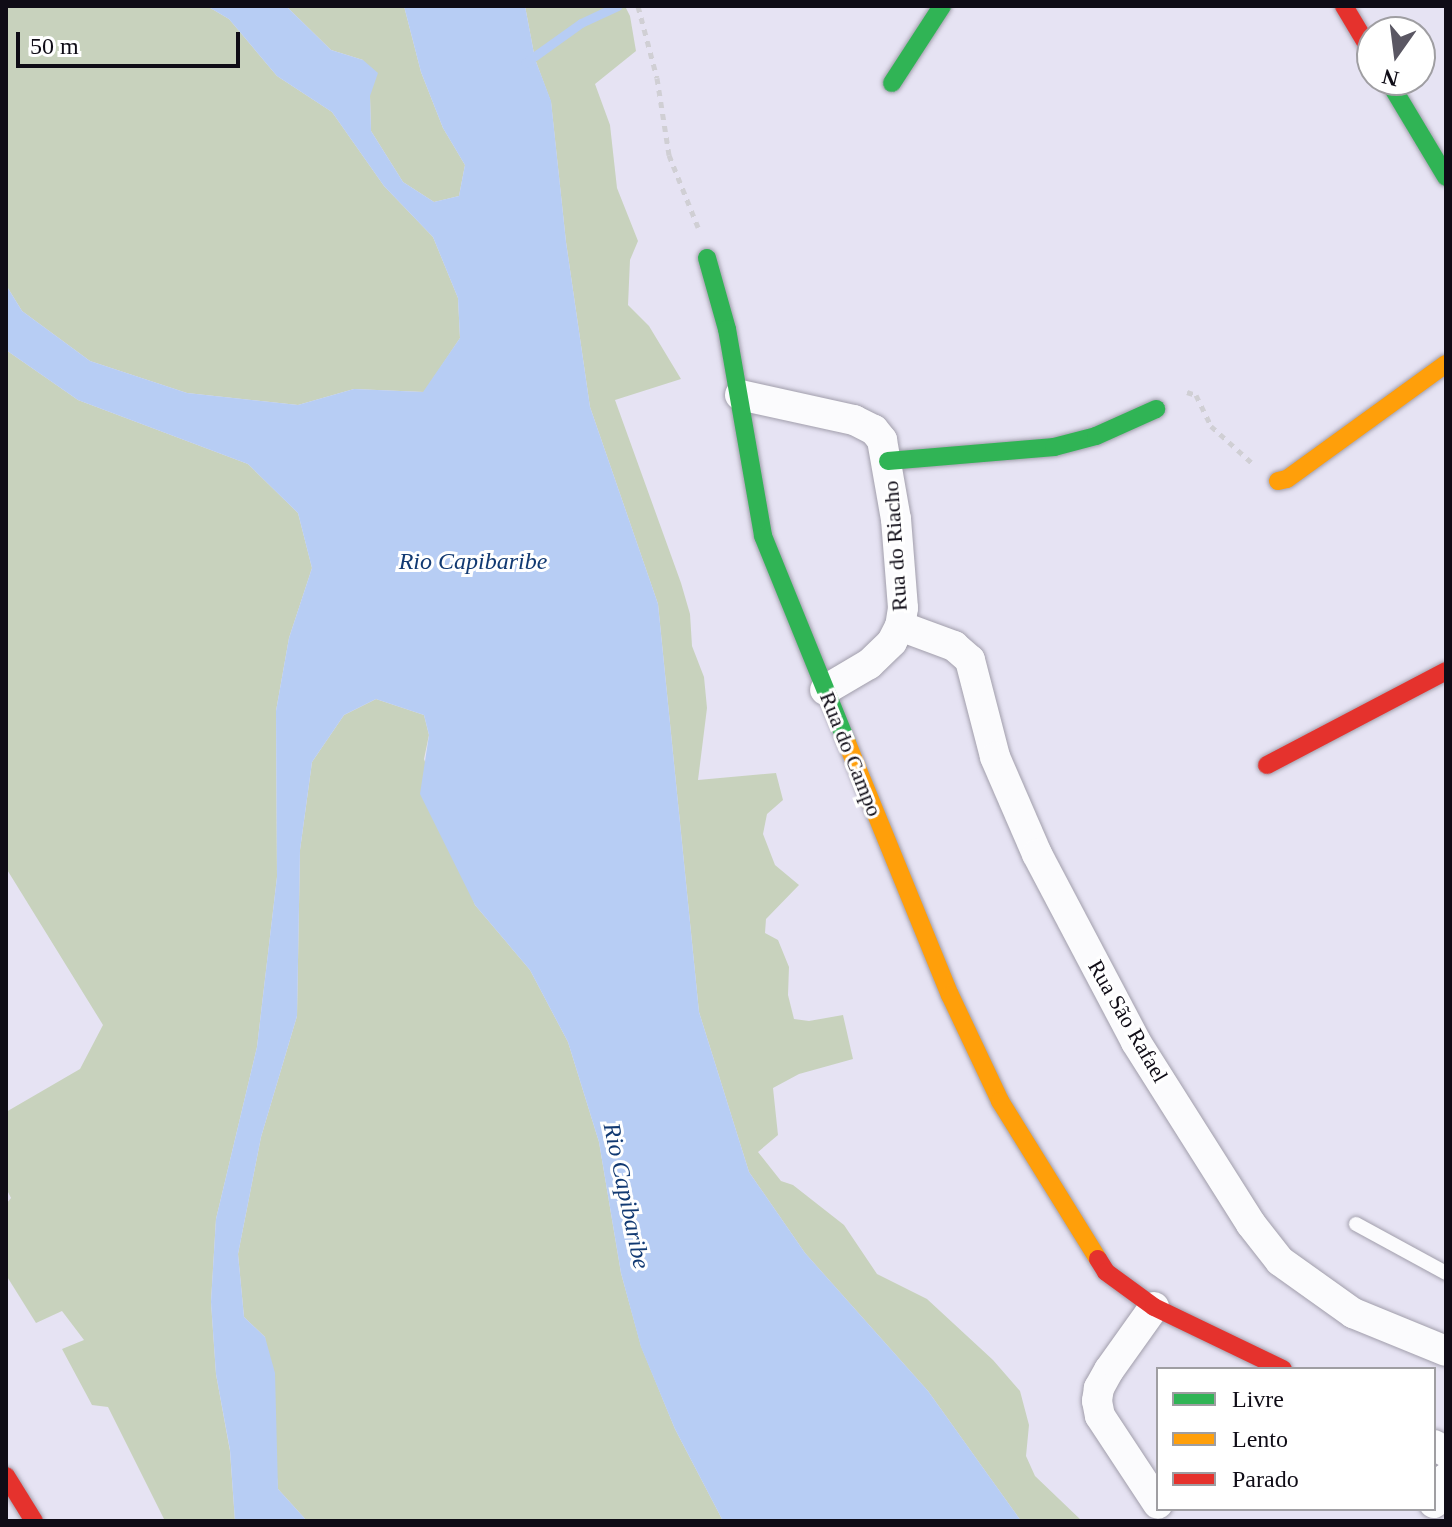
<!DOCTYPE html>
<html>
<head>
<meta charset="utf-8">
<style>
	body { margin:0 }
	#map { position:relative; width:1452px; height:1527px; overflow:hidden; background:#e6e3f3; font-family:"Times New Roman",serif }
	div>[style] { position:absolute }
	[style*='--x'] { left:calc(var(--x)*1px); top:calc(var(--y)*1px); width:calc(var(--w)*1px); rotate:calc(var(--a)*1deg) }
	.green>* { inset:0; background:#c8d2bd }
	.water>* { inset:0; background:#b7cdf4 }
	.stream>* { height:9px; margin:-4.5px; padding:0 4.5px; transform-origin:4.5px; border-radius:4.5px; background:#b7cdf4 }
	.path>* { height:5px; margin-top:-2.5px; transform-origin:0; background:repeating-linear-gradient(90deg,#d0cfd4 0 6px,transparent 0 12px) }
	.roads { filter:drop-shadow(0 0 2px #a19eab) drop-shadow(0 0 2px #a19eab) }
	.lane>* { height:14px; margin:-7px; padding:0 7px; transform-origin:7px; border-radius:7px; background:#fbfbfd }
	.street>* { height:30px; margin:-15px; padding:0 15px; transform-origin:15px; border-radius:15px; background:#fbfbfd }
	.fast>* { height:18px; margin:-9px; padding:0 9px; transform-origin:9px; border-radius:9px; background:#30b455 }
	.slow>* { height:18px; margin:-9px; padding:0 9px; transform-origin:9px; border-radius:9px; background:#ff9f0a }
	.jam>* { height:18px; margin:-9px; padding:0 9px; transform-origin:9px; border-radius:9px; background:#e5322d }
	span { translate:-50% -50%; white-space:nowrap; text-align:center; line-height:1.15; -webkit-text-stroke:6px #fff; paint-order:stroke }
	.street-label { font-size:22px; color:#0f0c16 }
	.water-label { font-size:24px; color:#113972; font-style:italic }
	.frame { position:absolute; inset:0; border:8px solid #0f0c16; pointer-events:none }
	.legend { position:absolute; left:1156px; top:1367px; width:280px; height:144px; box-sizing:border-box; background:#fff; border:2px solid #9f9ea2; margin:0; padding:10px 14px; list-style:none; font-size:24px; color:#0f0c16 }
	.legend li { display:flex; align-items:center; gap:16px; height:40px }
	.legend b { width:40px; border:2px solid #9f9ea2 }
	.north { position:absolute; left:1356px; top:16px; width:80px; height:80px; box-sizing:border-box; background:#fff; border:2px solid #9f9ea2; border-radius:50%; rotate:194deg; font-size:22px; font-weight:700; line-height:32px; text-align:center; color:#0f0c16 }
	.north::after { content:''; display:block; margin:auto; width:28px; height:36px; background:#5a5763; clip-path:polygon(50% 0,100% 100%,50% 72%,0 100%) }
	.scale { position:absolute; left:16px; top:32px; width:224px; height:36px; box-sizing:border-box; border:4px solid #0f0c16; border-top:0; padding-left:10px; font-size:24px; line-height:28px; white-space:nowrap; color:#0f0c16; -webkit-text-stroke:6px #fff; paint-order:stroke }
</style>
</head>
<body>
<div id="map">
	<div class="green">
		<div style="clip-path:polygon(6px 6px,207px 6px,229px 19px,277px 76px,332px 112px,384px 186px,433px 237px,458px 298px,460px 338px,424px 392px,354px 389px,298px 405px,187px 393px,90px 361px,22px 311px,6px 285px)"></div>
		<div style="clip-path:polygon(286px 6px,404px 6px,421px 72px,443px 128px,465px 165px,459px 196px,434px 202px,403px 182px,371px 131px,370px 96px,363px 60px,331px 50px)"></div>
		<div style="clip-path:polygon(525px 6px,625px 6px,630px 16px,636px 51px,595px 84px,610px 125px,617px 188px,638px 241px,630px 260px,628px 305px,649px 326px,681px 379px,615px 400px,681px 583px,690px 614px,692px 646px,704px 677px,707px 708px,698px 780px,776px 773px,783px 800px,767px 814px,763px 834px,775px 865px,799px 885px,766px 919px,765px 933px,778px 940px,789px 967px,788px 995px,794px 1019px,809px 1021px,843px 1015px,853px 1059px,799px 1074px,773px 1088px,778px 1135px,758px 1152px,781px 1181px,793px 1185px,844px 1225px,877px 1274px,927px 1299px,993px 1360px,1020px 1391px,1029px 1425px,1026px 1456px,1035px 1476px,1082px 1521px,1021px 1521px,928px 1391px,805px 1253px,749px 1172px,699px 1012px,658px 604px,590px 407px,566px 242px,551px 102px,535px 59px)"></div>
		<div style="clip-path:polygon(6px 350px,78px 400px,248px 464px,298px 513px,312px 568px,289px 638px,276px 711px,277px 877px,257px 1047px,216px 1219px,211px 1302px,216px 1374px,230px 1451px,235px 1521px,165px 1521px,108px 1407px,92px 1405px,62px 1349px,84px 1340px,62px 1311px,36px 1323px,6px 1275px,6px 1204px,11px 1198px,6px 1188px,6px 1112px,80px 1069px,103px 1025px,6px 868px)"></div>
		<div style="clip-path:polygon(376px 699px,424px 715px,429px 735px,424px 759px,475px 905px,530px 970px,568px 1042px,599px 1142px,621px 1273px,641px 1346px,675px 1429px,723px 1521px,307px 1521px,278px 1489px,265px 1337px,244px 1317px,238px 1254px,261px 1137px,297px 1016px,300px 850px,312px 762px,344px 715px)"></div>
	</div>
	<div class="water">
		<div style="clip-path:polygon(207px 6px,286px 6px,331px 50px,363px 60px,378px 73px,370px 96px,371px 131px,403px 182px,434px 202px,459px 196px,465px 165px,443px 128px,421px 72px,404px 6px,525px 6px,535px 59px,551px 101px,566px 242px,590px 407px,658px 604px,699px 1012px,749px 1172px,805px 1253px,928px 1391px,1021px 1521px,723px 1521px,675px 1429px,641px 1347px,621px 1273px,599px 1142px,568px 1042px,530px 970px,475px 905px,420px 794px,429px 735px,424px 715px,376px 699px,344px 715px,312px 762px,300px 850px,297px 1016px,261px 1137px,238px 1254px,244px 1317px,265px 1337px,275px 1373px,278px 1489px,307px 1521px,235px 1521px,230px 1450px,216px 1374px,211px 1302px,216px 1219px,257px 1047px,277px 877px,276px 711px,289px 638px,312px 568px,298px 513px,248px 464px,78px 400px,6px 350px,6px 285px,22px 311px,90px 361px,187px 393px,298px 405px,354px 389px,423px 392px,460px 338px,458px 298px,433px 237px,384px 186px,332px 112px,277px 76px,229px 19px)"></div>
	</div>
	<div class="stream">
		<div style="--x:525;--y:63;--w:69;--a:-35.5"></div>
		<div style="--x:581;--y:23;--w:40;--a:-25"></div>
	</div>
	<div class="path">
		<div style="--x:638;--y:6;--w:74;--a:75.2"></div>
		<div style="--x:657;--y:78;--w:78;--a:81.1"></div>
		<div style="--x:669;--y:155;--w:78;--a:68.1"></div>
		<div style="--x:1187;--y:392;--w:9;--a:18"></div>
		<div style="--x:1196;--y:395;--w:34;--a:64"></div>
		<div style="--x:1211;--y:426;--w:54;--a:42"></div>
	</div>
	<div class="roads">
		<div class="lane">
			<div style="--x:1356;--y:1224;--w:102;--a:28.6"></div>
		</div>
		<div class="street">
			<div style="--x:740;--y:395;--w:117;--a:12.4"></div>
			<div style="--x:854;--y:420;--w:22;--a:27"></div>
			<div style="--x:874;--y:430;--w:13;--a:51"></div>
			<div style="--x:882;--y:440;--w:80;--a:80"></div>
			<div style="--x:896;--y:519;--w:89;--a:85.5"></div>
			<div style="--x:903;--y:608;--w:18;--a:99"></div>
			<div style="--x:900;--y:626;--w:18;--a:117"></div>
			<div style="--x:892;--y:642;--w:32;--a:136"></div>
			<div style="--x:869;--y:664;--w:51;--a:149.4"></div>
			<div style="--x:900;--y:626;--w:58;--a:20.3"></div>
			<div style="--x:954;--y:646;--w:21;--a:41"></div>
			<div style="--x:970;--y:660;--w:100;--a:75.5"></div>
			<div style="--x:995;--y:757;--w:106;--a:66.6"></div>
			<div style="--x:1037;--y:854;--w:212;--a:62.2"></div>
			<div style="--x:1136;--y:1042;--w:215;--a:57.7"></div>
			<div style="--x:1251;--y:1224;--w:47;--a:51.9"></div>
			<div style="--x:1280;--y:1261;--w:90;--a:35.5"></div>
			<div style="--x:1353;--y:1313;--w:100;--a:22.2"></div>
			<div style="--x:1154;--y:1307;--w:77;--a:125.5"></div>
			<div style="--x:1109;--y:1370;--w:21;--a:119"></div>
			<div style="--x:1099;--y:1388;--w:13;--a:99"></div>
			<div style="--x:1097;--y:1401;--w:15;--a:79"></div>
			<div style="--x:1100;--y:1416;--w:105;--a:56.6"></div>
			<div style="--x:1434;--y:1445;--w:14;--a:30"></div>
			<div style="--x:1434;--y:1503;--w:28;--a:-64"></div>
		</div>
		<div class="fast">
			<div style="--x:1388;--y:80;--w:113;--a:59.1"></div>
			<div style="--x:892;--y:83;--w:92;--a:-57"></div>
			<div style="--x:707;--y:258;--w:74;--a:74.3"></div>
			<div style="--x:727;--y:329;--w:210;--a:80.1"></div>
			<div style="--x:763;--y:536;--w:223;--a:67.9"></div>
			<div style="--x:888;--y:461;--w:167;--a:-4.8"></div>
			<div style="--x:1054;--y:447;--w:43;--a:-14.7"></div>
			<div style="--x:1096;--y:436;--w:66;--a:-24.2"></div>
		</div>
		<div class="slow">
			<div style="--x:1278;--y:481;--w:9;--a:-13"></div>
			<div style="--x:1287;--y:479;--w:196;--a:-35.9"></div>
			<div style="--x:847;--y:743;--w:272;--a:67.8"></div>
			<div style="--x:950;--y:995;--w:117;--a:64.7"></div>
			<div style="--x:1000;--y:1101;--w:186;--a:58.2"></div>
		</div>
		<div class="jam">
			<div style="--x:1344;--y:6;--w:55;--a:59.2"></div>
			<div style="--x:1267;--y:765;--w:202;--a:-27.7"></div>
			<div style="--x:1098;--y:1259;--w:15;--a:58"></div>
			<div style="--x:1106;--y:1272;--w:59;--a:36.1"></div>
			<div style="--x:1154;--y:1307;--w:143;--a:25.7"></div>
			<div style="--x:6;--y:1476;--w:53;--a:58.1"></div>
		</div>
	</div>
	<div class="street-label">
		<span style="left:895px;top:546px;rotate:-94deg">Rua do Riacho</span>
		<span style="left:851px;top:754px;rotate:68deg">Rua do Campo</span>
		<span style="left:1128px;top:1021px;rotate:60deg">Rua São Rafael</span>
	</div>
	<div class="water-label">
		<span style="left:473px;top:562px">Rio Capibaribe</span>
		<span style="left:626px;top:1196px;rotate:78deg">Rio Capibaribe</span>
	</div>
	<div class="frame"></div>
	<ul class="legend">
	<li><b style="height:10px;background:#30b455"></b>Livre</li>
	<li><b style="height:10px;background:#ff9f0a"></b>Lento</li>
	<li><b style="height:10px;background:#e5322d"></b>Parado</li>
	</ul>
	<div class="north">N</div>
	<div class="scale">50 m</div>
</div>
</body>
</html>
